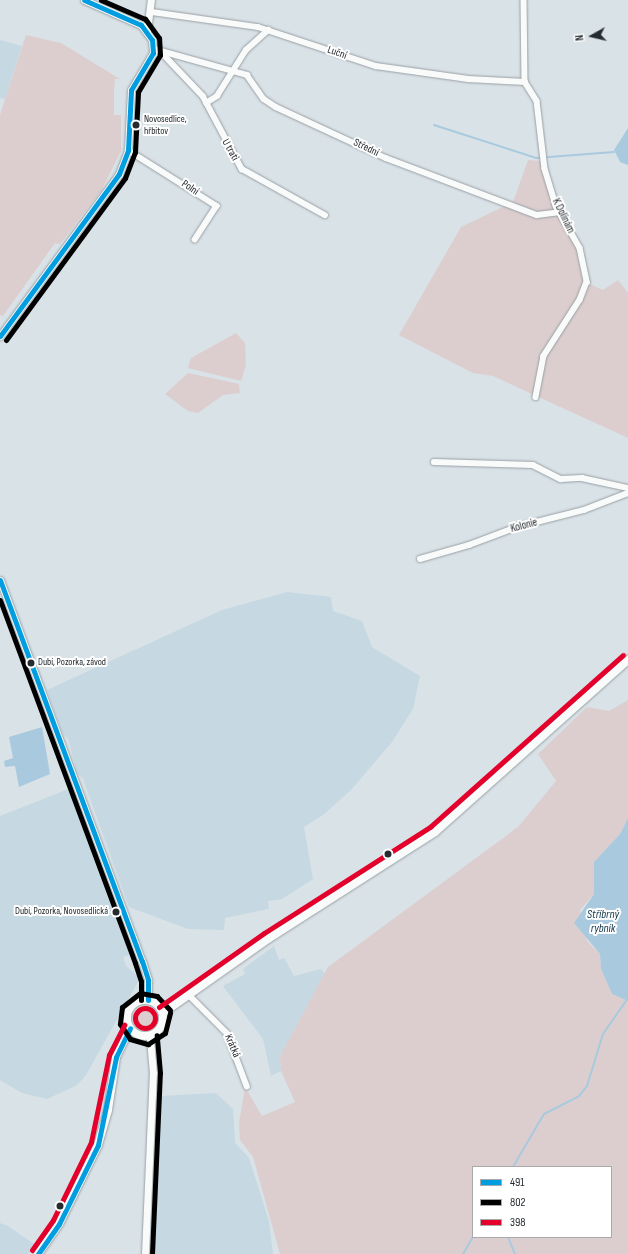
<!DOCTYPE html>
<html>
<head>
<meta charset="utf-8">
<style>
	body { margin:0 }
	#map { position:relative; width:628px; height:1254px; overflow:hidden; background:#d9e2e7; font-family:"Sofia Sans Condensed",sans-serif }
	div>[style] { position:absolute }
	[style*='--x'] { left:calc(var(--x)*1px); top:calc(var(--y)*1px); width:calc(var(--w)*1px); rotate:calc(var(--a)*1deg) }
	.built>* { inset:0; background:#c6d8e2 }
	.green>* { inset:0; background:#dccecf }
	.round { border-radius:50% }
	.water>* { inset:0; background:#a9cade }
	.stream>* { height:2px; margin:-1px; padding:0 1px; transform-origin:1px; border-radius:1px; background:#a9cade }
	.roads { filter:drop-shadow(0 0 1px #99a0a4) drop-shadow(0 0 1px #99a0a4) }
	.street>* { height:5.5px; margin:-2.75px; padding:0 2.75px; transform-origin:2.75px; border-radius:2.75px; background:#f9fbfb }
	.secondary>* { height:7px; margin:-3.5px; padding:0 3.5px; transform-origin:3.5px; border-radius:3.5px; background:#f9fbfb }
	.primary>* { height:8px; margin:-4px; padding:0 4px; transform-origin:4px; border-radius:4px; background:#f9fbfb }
	.primary>.ring { margin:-4px; padding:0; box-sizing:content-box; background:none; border:8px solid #f9fbfb; border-radius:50% }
	.bus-1>* { height:5px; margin:-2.5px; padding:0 2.5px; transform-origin:2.5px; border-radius:2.5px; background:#009ee0 }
	.bus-2>* { height:5px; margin:-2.5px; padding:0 2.5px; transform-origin:2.5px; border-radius:2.5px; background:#000 }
	.bus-3>* { height:5px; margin:-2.5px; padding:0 2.5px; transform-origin:2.5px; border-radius:2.5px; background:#e4002b }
	.bus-3>.ring { margin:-2.5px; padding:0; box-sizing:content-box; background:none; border:5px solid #e4002b; border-radius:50% }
	.dots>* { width:11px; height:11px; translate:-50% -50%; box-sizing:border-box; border:2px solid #fff; border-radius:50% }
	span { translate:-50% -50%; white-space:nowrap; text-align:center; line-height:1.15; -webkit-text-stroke:4px #fff; paint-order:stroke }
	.bus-label { font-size:10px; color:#252b2f }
	.left { translate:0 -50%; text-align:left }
	.right { translate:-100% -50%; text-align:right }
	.street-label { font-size:11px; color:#252b2f }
	.water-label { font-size:12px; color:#0d3345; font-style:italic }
	.legend { position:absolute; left:472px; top:1166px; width:140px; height:72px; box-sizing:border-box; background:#fff; border:1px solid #a8aaac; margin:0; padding:5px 7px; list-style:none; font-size:12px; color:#252b2f }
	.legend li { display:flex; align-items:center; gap:8px; height:20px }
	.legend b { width:20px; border:1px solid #a8aaac }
	.north { position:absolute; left:572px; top:16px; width:40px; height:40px; -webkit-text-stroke:3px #fff; paint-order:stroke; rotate:262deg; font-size:11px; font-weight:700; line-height:16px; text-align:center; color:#252b2f }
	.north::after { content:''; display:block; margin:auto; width:14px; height:18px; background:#252b2f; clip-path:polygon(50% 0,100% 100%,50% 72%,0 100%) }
</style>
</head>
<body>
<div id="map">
	<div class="built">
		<div style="clip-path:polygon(0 40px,22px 46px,5px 99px,0 98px)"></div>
		<div style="clip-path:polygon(287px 592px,331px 597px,333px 611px,362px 621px,372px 647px,420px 676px,413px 709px,392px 742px,351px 790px,323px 815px,304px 827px,313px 879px,282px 899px,268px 901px,269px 909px,225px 918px,224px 930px,188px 929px,129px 907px,83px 779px,77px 773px,68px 738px,63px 734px,47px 690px,222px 610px)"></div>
		<div style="clip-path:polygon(71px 788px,121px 924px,129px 955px,123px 957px,126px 966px,140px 978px,86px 1075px,77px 1085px,47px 1099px,22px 1093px,0 1080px,0 816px)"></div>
		<div style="clip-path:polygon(274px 946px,279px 960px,284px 958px,294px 976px,321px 969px,325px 974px,280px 1056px,281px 1071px,271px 1076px,263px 1039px,223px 986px,245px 974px,243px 969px)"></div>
		<div style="clip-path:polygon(216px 1093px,233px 1109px,235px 1143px,249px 1158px,269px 1221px,273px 1254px,153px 1254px,161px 1096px)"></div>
		<div style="clip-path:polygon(0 1223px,8px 1226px,37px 1246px,28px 1254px,0 1254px)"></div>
	</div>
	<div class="green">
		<div style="clip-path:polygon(26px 35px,61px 43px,120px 79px,115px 79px,114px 90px,114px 115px,121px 115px,121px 151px,101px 191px,60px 244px,55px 243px,3px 316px,0 315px,0 115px)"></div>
		<div style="clip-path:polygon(528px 160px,540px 161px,554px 209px,577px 248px,585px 282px,603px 290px,618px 280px,628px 293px,628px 438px,493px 376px,473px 373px,399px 335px,461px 227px,513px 202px)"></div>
		<div style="clip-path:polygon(236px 333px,245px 343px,246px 365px,241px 381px,188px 368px,191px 358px)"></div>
		<div style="clip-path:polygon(188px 373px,239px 384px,240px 393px,223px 395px,198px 413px,188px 411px,165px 394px)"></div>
		<div style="clip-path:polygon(evenodd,628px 700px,628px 818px,620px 834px,594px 862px,594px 894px,580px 910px,587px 941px,600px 954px,601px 969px,612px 994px,628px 1001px,628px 1254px,280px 1254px,253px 1157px,240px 1140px,239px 1123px,245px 1087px,262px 1116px,295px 1102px,281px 1071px,280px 1056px,328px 967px,518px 827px,556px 781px,538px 754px,587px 707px,609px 711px,628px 700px,473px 1167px,611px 1167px,611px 1237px,473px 1237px,473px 1167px)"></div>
		<div class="round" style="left:133px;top:1006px;width:24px;height:24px"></div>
	</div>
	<div class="water">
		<div style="clip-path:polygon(628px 128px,628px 165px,620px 162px,614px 150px)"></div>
		<div style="clip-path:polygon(42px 727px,50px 774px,19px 787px,15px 766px,5px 767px,4px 761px,13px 758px,9px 737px)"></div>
		<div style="clip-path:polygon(628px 818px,628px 1001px,612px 994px,601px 969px,600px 954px,574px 923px,594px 894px,594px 862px,620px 834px)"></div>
	</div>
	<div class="stream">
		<div style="--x:434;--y:125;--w:107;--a:17.9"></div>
		<div style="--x:536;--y:158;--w:78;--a:-4.4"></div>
		<div style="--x:513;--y:1167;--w:61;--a:-59.7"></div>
		<div style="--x:544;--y:1114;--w:39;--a:-27"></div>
		<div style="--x:579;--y:1096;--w:13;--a:-51"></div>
		<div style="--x:587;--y:1086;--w:54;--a:-72.9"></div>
		<div style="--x:603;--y:1034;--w:44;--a:-55.2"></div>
		<div style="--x:508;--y:1237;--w:18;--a:68"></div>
		<div style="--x:463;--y:1254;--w:20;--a:-60"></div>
	</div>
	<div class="roads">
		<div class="street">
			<div style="--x:524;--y:0;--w:82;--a:89.3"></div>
			<div style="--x:525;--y:82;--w:22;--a:58"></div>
			<div style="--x:537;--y:101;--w:68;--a:83.3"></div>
			<div style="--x:545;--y:169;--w:39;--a:73"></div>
			<div style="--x:556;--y:206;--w:48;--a:60.3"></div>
			<div style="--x:580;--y:248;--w:35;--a:78"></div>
			<div style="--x:587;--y:282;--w:19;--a:111"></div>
			<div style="--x:580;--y:300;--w:67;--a:122.7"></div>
			<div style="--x:544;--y:356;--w:42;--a:101"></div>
			<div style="--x:152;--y:12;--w:107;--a:8.1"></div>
			<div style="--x:258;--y:27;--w:124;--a:18.3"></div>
			<div style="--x:376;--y:66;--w:93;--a:8"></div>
			<div style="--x:468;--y:79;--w:57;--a:3"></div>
			<div style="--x:154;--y:49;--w:97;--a:15.6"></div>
			<div style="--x:247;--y:75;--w:29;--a:55"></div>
			<div style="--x:264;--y:99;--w:14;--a:34"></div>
			<div style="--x:276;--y:107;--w:121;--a:24.9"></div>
			<div style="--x:386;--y:158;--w:161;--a:20.7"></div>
			<div style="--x:537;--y:215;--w:23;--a:-7"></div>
			<div style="--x:164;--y:55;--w:57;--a:46.4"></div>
			<div style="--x:203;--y:96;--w:83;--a:61.9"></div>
			<div style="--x:242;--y:169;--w:95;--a:29"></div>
			<div style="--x:206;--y:103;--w:13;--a:-32"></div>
			<div style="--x:217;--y:96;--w:54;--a:-57.8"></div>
			<div style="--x:246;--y:50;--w:30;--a:-42"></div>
			<div style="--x:128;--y:150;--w:105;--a:32.2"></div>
			<div style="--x:217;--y:206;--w:40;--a:122.9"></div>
			<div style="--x:434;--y:462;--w:99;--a:1.7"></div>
			<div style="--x:533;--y:465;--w:31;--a:27"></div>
			<div style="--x:561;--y:479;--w:21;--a:-3"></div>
			<div style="--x:582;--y:478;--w:47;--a:12.3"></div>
			<div style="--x:420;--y:559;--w:51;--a:-15.9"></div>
			<div style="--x:469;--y:545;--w:51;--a:-20.6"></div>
			<div style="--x:517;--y:527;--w:69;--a:-14.2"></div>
			<div style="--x:584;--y:510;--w:47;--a:-21.1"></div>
			<div style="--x:190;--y:996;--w:52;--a:45"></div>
			<div style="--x:227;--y:1033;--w:57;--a:69.3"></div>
		</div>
		<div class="secondary">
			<div style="--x:147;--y:31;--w:31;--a:-83"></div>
			<div style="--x:0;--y:336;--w:201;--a:-53.7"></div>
			<div style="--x:119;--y:174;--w:26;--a:-69"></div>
			<div style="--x:128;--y:150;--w:60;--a:-87.1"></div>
			<div style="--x:131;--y:90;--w:43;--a:-59.3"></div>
			<div style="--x:153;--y:53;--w:13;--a:-94"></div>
			<div style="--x:152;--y:40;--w:19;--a:-126"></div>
			<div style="--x:141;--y:25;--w:62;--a:-156.3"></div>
			<div style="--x:0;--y:580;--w:407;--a:69.6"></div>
			<div style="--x:142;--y:961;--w:20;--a:72"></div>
			<div style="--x:148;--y:980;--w:20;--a:90"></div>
			<div style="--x:145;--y:1254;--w:181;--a:-87.5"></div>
			<div style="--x:153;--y:1073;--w:37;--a:-95"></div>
		</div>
		<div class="primary">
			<div class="ring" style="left:127px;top:1000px;width:28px;height:28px"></div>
			<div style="--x:163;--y:1013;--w:128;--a:-35.2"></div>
			<div style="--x:268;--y:939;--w:198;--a:-32.6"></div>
			<div style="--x:435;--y:832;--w:259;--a:-41.7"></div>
			<div style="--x:38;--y:1254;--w:37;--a:-55"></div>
			<div style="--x:59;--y:1224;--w:88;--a:-63.7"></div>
			<div style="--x:98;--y:1145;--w:36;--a:-74"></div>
			<div style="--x:108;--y:1110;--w:54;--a:-81.4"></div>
			<div style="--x:116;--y:1057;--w:32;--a:-64"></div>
		</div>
	</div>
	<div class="bus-1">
		<div style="--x:0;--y:336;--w:201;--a:-53.7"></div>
		<div style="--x:119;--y:174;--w:26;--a:-69"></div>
		<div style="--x:128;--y:150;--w:60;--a:-87.1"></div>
		<div style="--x:131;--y:90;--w:43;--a:-59.3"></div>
		<div style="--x:153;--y:53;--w:13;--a:-94"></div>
		<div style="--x:152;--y:40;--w:19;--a:-126"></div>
		<div style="--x:141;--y:25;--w:62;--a:-156.3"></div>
		<div style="--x:0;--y:580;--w:407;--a:69.6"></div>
		<div style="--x:142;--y:961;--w:20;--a:72"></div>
		<div style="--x:148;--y:980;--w:20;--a:90"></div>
		<div style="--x:38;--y:1254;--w:37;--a:-55"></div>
		<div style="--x:59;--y:1224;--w:88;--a:-63.7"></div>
		<div style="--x:98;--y:1145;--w:90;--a:-78.4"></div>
		<div style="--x:116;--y:1057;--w:32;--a:-64"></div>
	</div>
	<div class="bus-2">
		<div style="--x:6;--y:340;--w:201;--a:-53.7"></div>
		<div style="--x:125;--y:178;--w:28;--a:-69"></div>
		<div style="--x:135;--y:152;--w:60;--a:-87.1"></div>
		<div style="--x:138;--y:92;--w:43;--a:-59.3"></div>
		<div style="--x:160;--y:55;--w:17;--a:-93"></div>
		<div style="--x:159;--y:38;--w:24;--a:-126"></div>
		<div style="--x:145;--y:19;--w:48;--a:-156.6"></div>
		<div style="--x:0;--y:600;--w:387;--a:69.6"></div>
		<div style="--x:135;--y:963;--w:19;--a:72"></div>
		<div style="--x:141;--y:981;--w:19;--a:90"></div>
		<div style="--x:170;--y:1010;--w:19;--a:-133"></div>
		<div style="--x:157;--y:996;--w:17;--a:-170"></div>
		<div style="--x:140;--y:993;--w:23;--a:142"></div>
		<div style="--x:122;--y:1007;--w:17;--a:97"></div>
		<div style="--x:120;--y:1024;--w:18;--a:56"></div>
		<div style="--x:130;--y:1039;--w:19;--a:16"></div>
		<div style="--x:148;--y:1044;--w:20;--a:-33"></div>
		<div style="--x:165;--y:1033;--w:21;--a:-76"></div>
		<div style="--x:152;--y:1254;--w:181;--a:-87.5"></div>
		<div style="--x:160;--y:1073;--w:38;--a:-95"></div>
	</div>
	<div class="bus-3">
		<div style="--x:159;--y:1007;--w:128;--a:-35.2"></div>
		<div style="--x:264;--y:933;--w:198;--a:-32.6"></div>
		<div style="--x:431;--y:826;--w:257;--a:-41.7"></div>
		<div class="ring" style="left:135px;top:1008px;width:15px;height:15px"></div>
		<div style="--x:32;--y:1250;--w:37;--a:-55"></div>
		<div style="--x:53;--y:1220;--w:87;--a:-64"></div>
		<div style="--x:91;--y:1142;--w:89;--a:-78.3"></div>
		<div style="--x:109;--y:1055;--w:34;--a:-63"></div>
	</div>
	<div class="dots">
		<div style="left:136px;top:125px;background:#252b2f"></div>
		<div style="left:31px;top:663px;background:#252b2f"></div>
		<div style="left:388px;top:854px;background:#252b2f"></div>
		<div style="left:116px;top:912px;background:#252b2f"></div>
		<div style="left:60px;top:1206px;background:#252b2f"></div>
	</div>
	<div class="bus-label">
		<span class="left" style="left:144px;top:125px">Novosedlice,<br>hřbitov</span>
		<span class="left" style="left:38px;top:663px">Dubí, Pozorka, závod</span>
		<span class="right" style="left:108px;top:912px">Dubí, Pozorka, Novosedlická</span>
	</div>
	<div class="street-label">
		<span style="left:337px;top:53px;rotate:20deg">Luční</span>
		<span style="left:366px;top:148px;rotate:26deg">Střední</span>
		<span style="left:230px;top:150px;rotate:61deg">U trati</span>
		<span style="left:190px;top:188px;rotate:34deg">Polní</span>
		<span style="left:563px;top:216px;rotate:64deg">K Dolinám</span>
		<span style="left:524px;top:526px;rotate:-15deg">Kolonie</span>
		<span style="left:232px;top:1046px;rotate:67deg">Krátká</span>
	</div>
	<div class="water-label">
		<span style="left:603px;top:922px">Stříbrný<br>rybník</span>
	</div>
	<ul class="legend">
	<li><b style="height:5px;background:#009ee0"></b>491</li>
	<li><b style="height:5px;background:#000"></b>802</li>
	<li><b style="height:5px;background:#e4002b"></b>398</li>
	</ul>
	<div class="north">N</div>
</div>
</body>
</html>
